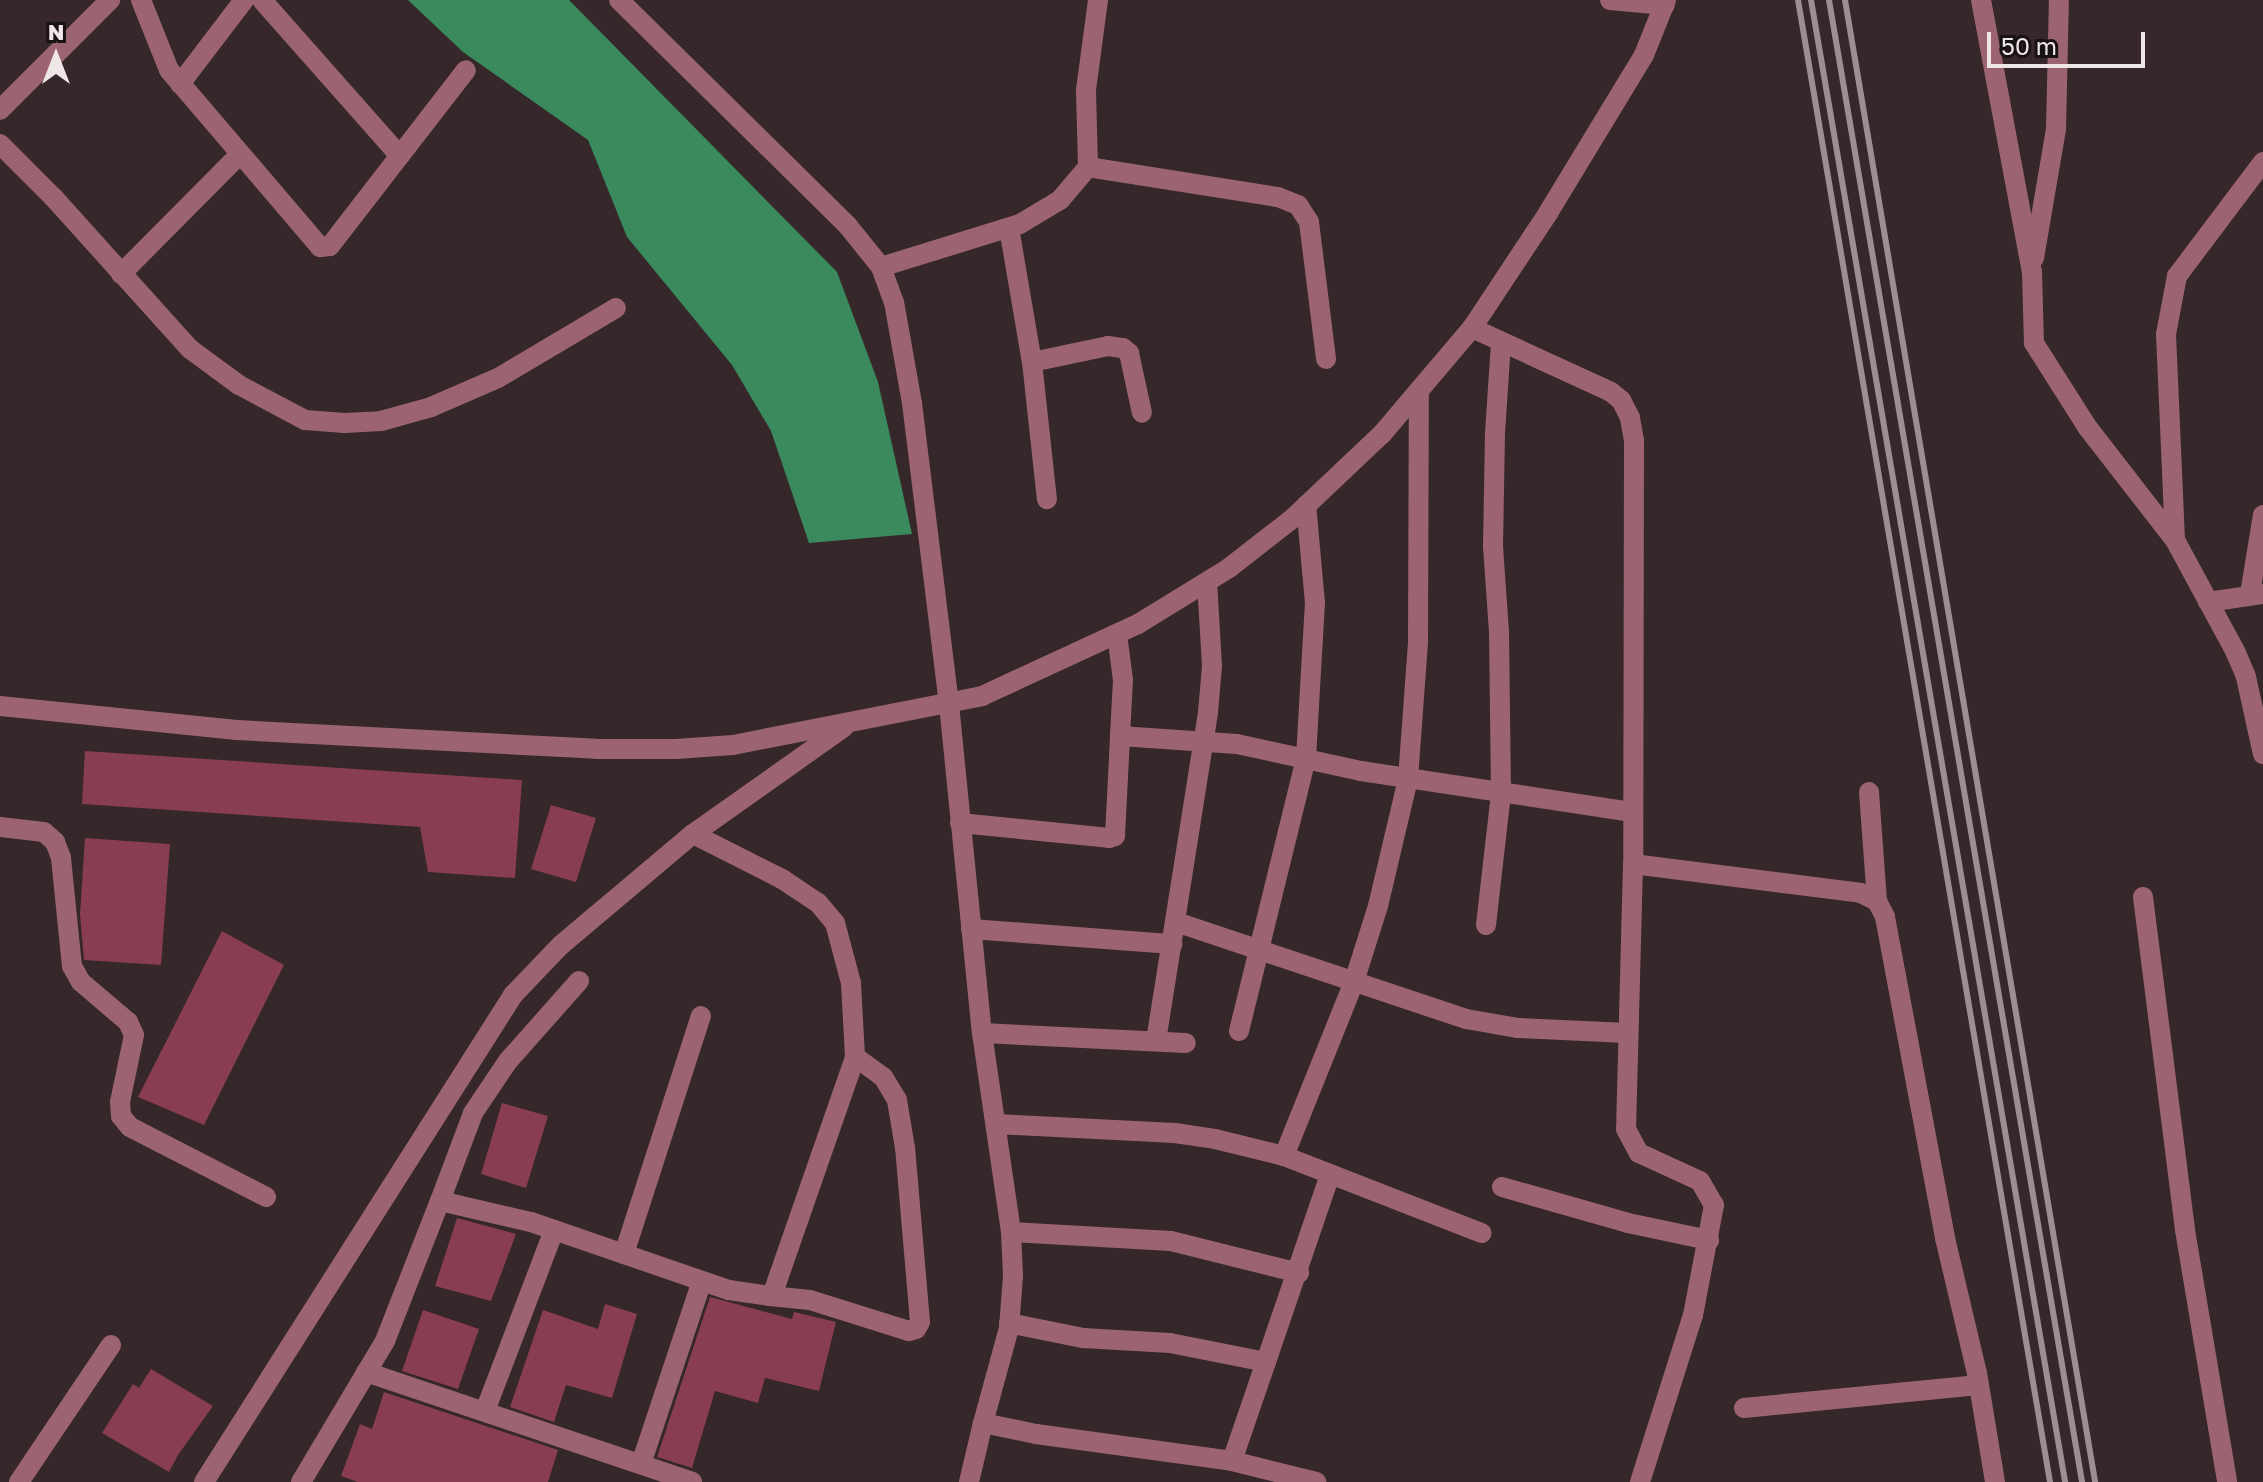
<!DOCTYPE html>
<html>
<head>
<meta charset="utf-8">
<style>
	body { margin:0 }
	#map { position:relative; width:2263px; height:1482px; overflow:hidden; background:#35272a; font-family:"Golos Text",sans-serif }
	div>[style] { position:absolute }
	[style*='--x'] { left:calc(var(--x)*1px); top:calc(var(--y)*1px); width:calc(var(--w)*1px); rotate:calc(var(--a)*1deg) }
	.water>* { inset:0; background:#3a8a5d }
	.building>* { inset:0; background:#883d50 }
	.minor>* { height:20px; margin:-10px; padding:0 10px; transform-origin:10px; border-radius:10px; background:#9c6470 }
	.rail>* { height:6px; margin:-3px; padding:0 3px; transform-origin:3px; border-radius:3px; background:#9b8f91 }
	span { translate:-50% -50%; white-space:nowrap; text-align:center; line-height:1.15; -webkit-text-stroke:8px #191213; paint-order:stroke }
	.north { position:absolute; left:16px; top:16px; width:80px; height:80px; -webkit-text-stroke:6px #191213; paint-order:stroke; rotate:0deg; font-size:22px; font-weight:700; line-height:32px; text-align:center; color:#efe6e7 }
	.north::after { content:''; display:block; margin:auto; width:28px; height:36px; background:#efe6e7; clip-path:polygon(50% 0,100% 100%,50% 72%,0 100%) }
	.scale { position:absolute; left:1987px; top:32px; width:158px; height:36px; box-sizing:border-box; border:4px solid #efe6e7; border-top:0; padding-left:10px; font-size:24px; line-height:28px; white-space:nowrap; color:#efe6e7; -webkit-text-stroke:6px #191213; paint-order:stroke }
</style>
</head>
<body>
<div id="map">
	<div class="water">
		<div style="clip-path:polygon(408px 0,569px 0,837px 272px,878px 382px,912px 534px,809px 543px,771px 431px,732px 365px,627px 237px,588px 140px,463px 52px)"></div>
	</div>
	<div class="building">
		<div style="clip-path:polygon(85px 751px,522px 780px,515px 878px,428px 872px,420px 827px,82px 804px)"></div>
		<div style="clip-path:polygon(551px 805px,596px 818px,576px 882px,531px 869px)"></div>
		<div style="clip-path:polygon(85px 838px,170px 844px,161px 965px,84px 960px,80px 914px)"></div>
		<div style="clip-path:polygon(222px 931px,284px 965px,204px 1125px,138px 1097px)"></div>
		<div style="clip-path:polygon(502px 1103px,548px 1116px,526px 1188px,481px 1174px)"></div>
		<div style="clip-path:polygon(457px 1218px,516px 1234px,491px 1301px,435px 1286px)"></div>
		<div style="clip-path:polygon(710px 1297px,792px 1319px,794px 1312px,836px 1322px,819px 1391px,765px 1378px,758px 1403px,715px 1391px,692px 1468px,657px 1457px)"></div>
		<div style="clip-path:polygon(605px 1304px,637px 1314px,612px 1398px,566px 1385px,554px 1422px,510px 1407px,543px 1310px,598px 1329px)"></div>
		<div style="clip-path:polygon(423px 1310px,479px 1329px,458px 1389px,402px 1371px)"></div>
		<div style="clip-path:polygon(151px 1369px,213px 1406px,178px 1455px,169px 1472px,102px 1433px,133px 1384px,139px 1388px)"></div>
		<div style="clip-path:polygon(384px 1392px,558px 1450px,548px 1482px,358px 1482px,341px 1476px,360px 1424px,372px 1429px)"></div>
	</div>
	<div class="minor">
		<div style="--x:141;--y:0;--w:75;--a:68.2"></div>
		<div style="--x:169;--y:70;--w:233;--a:49.5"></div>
		<div style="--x:320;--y:247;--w:10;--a:-6"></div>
		<div style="--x:330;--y:246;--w:222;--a:-52.3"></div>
		<div style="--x:262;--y:0;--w:208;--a:48.5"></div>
		<div style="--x:619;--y:0;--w:322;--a:44.6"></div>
		<div style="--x:848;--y:226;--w:53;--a:51.2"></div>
		<div style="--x:881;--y:267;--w:37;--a:70"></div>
		<div style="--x:894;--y:302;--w:103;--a:79.9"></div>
		<div style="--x:912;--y:403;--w:303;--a:83"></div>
		<div style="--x:949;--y:704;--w:331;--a:84.3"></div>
		<div style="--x:982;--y:1033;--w:201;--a:81.7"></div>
		<div style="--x:1011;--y:1232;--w:44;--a:87.4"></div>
		<div style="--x:1013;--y:1276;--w:52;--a:94.4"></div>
		<div style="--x:1009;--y:1328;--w:98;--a:105.3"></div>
		<div style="--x:1610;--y:0;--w:55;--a:5.2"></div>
		<div style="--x:1981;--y:0;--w:277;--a:79.4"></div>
		<div style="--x:2032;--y:272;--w:71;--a:88.4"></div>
		<div style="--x:2034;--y:343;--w:101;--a:57.6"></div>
		<div style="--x:2088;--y:428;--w:142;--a:52.2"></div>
		<div style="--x:180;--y:84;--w:106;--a:-52.7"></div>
		<div style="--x:0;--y:110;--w:156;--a:-45"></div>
		<div style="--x:0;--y:144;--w:76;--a:45"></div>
		<div style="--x:54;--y:198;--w:203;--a:48"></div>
		<div style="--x:190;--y:349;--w:61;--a:36.3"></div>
		<div style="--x:239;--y:385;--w:75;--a:27.9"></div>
		<div style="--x:305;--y:420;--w:40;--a:4.3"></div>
		<div style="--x:345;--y:423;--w:36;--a:-3"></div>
		<div style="--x:381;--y:421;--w:52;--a:-15.6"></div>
		<div style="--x:431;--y:407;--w:73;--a:-23.4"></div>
		<div style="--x:498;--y:378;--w:137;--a:-30.7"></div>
		<div style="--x:2263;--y:162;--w:143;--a:127"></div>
		<div style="--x:2177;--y:276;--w:59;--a:100.7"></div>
		<div style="--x:2166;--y:334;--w:206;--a:87.5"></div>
		<div style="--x:2175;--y:540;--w:128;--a:61.6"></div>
		<div style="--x:2236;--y:653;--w:26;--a:67"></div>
		<div style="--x:2246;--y:677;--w:79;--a:77.6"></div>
		<div style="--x:1088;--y:167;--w:192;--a:9"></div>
		<div style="--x:1278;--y:197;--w:22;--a:22"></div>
		<div style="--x:1298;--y:205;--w:20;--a:57"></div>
		<div style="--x:1309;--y:222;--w:138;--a:82.9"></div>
		<div style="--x:1009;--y:228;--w:136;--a:80.3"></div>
		<div style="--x:1032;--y:362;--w:78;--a:-11.9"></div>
		<div style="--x:1108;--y:346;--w:15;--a:8"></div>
		<div style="--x:1123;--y:348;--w:8;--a:40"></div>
		<div style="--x:1129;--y:353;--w:61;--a:77.8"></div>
		<div style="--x:2034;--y:258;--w:131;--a:-80.3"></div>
		<div style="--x:2056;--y:129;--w:129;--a:-88.7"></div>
		<div style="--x:881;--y:267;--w:145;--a:-17.2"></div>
		<div style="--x:1020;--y:224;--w:47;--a:-31"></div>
		<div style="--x:1060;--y:200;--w:43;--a:-49.7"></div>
		<div style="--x:1088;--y:167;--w:77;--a:-91.5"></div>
		<div style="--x:1086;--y:90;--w:91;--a:-82.4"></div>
		<div style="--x:121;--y:274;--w:168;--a:-45.2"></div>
		<div style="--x:1472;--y:328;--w:153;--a:24.7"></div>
		<div style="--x:1611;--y:392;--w:13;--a:39"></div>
		<div style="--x:1621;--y:400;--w:20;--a:63"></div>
		<div style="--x:1630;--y:418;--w:22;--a:80"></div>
		<div style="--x:1634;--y:440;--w:424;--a:90.1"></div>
		<div style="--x:1633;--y:864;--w:265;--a:91.5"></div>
		<div style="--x:1626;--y:1129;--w:27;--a:62"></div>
		<div style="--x:1639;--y:1153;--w:67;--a:24.7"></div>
		<div style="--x:1700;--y:1181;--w:28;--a:60"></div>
		<div style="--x:1714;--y:1205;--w:112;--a:100.8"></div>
		<div style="--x:1693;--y:1315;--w:175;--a:107.6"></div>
		<div style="--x:1032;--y:362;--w:138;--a:83.8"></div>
		<div style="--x:2250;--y:594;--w:80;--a:-80.7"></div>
		<div style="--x:2208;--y:602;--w:56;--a:-8.3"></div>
		<div style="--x:1117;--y:634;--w:46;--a:82.6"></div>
		<div style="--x:1123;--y:680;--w:56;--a:93.1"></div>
		<div style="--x:1120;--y:736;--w:117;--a:3.9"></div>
		<div style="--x:1237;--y:744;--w:127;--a:12.3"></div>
		<div style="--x:1361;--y:771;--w:273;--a:8.6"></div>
		<div style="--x:0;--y:706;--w:238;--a:5.8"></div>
		<div style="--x:237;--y:730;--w:360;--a:3"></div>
		<div style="--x:596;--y:749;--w:80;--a:0"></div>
		<div style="--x:676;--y:749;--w:57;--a:-4"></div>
		<div style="--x:733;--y:745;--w:254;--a:-11.1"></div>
		<div style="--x:982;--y:696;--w:172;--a:-24.8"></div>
		<div style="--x:1138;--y:624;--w:107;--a:-31.6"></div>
		<div style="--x:1229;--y:568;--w:80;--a:-37.9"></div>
		<div style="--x:1292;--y:519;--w:124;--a:-43.4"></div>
		<div style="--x:1382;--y:434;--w:139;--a:-49.7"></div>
		<div style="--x:1472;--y:328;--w:138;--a:-56.5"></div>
		<div style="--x:1548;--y:213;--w:185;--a:-58.7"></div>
		<div style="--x:1644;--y:55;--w:59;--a:-68.2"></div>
		<div style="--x:1869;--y:792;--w:109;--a:85.8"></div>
		<div style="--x:960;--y:823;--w:150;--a:5.7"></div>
		<div style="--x:1109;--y:838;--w:6;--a:-18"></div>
		<div style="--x:1115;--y:836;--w:100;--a:-87.1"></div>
		<div style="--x:0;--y:827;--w:44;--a:6.5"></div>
		<div style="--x:44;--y:832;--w:15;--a:42"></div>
		<div style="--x:55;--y:842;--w:17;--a:69"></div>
		<div style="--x:61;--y:858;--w:109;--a:84.2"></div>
		<div style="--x:72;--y:966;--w:18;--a:61"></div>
		<div style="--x:81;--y:982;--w:62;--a:40.4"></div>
		<div style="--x:128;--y:1022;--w:14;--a:65"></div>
		<div style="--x:134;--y:1035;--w:68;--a:101.8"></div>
		<div style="--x:120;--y:1102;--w:14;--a:86"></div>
		<div style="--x:121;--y:1116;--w:14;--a:51"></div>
		<div style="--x:130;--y:1127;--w:153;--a:27.2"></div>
		<div style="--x:1633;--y:864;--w:230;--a:7.2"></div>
		<div style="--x:1861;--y:893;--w:18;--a:27"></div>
		<div style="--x:1877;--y:901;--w:18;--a:63"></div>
		<div style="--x:1885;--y:917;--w:327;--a:79.4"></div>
		<div style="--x:1945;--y:1238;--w:139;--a:76.7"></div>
		<div style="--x:1977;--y:1373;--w:110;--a:80.6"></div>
		<div style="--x:2143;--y:897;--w:336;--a:82.8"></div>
		<div style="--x:2185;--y:1230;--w:255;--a:80.5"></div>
		<div style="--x:1176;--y:922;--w:306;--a:18.5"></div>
		<div style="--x:1466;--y:1019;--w:53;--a:9.8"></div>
		<div style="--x:1518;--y:1028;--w:109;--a:2.6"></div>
		<div style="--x:1486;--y:925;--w:132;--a:-83.5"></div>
		<div style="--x:1501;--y:794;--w:162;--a:-90.7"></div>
		<div style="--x:1499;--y:632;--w:85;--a:-94"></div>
		<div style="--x:1493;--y:547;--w:114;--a:-89"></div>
		<div style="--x:1495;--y:433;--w:90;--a:-86.2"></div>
		<div style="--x:971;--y:929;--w:202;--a:4.3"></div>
		<div style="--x:1239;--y:1031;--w:281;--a:-76.2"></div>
		<div style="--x:1306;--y:758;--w:155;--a:-86.7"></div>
		<div style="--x:1315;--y:603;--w:98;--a:-95.2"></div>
		<div style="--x:982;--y:1033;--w:204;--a:2.8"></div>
		<div style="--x:1156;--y:1041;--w:333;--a:-81"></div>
		<div style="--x:1208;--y:712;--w:46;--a:-85"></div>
		<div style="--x:1212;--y:666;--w:84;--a:-93.4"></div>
		<div style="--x:996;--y:1124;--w:179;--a:2.9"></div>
		<div style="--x:1175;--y:1133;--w:40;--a:8.5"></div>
		<div style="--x:1215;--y:1139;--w:71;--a:13.8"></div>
		<div style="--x:1284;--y:1156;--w:212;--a:21.3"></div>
		<div style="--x:1284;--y:1156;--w:188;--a:-68.1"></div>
		<div style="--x:1354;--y:982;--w:80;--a:-72.5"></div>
		<div style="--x:1378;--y:906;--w:130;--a:-76.7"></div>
		<div style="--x:1408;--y:779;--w:137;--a:-85.8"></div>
		<div style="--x:1418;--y:642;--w:251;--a:-89.8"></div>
		<div style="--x:1502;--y:1187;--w:131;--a:15.9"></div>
		<div style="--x:1628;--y:1223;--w:83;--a:11.9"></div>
		<div style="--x:440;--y:1201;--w:94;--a:-69.4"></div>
		<div style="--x:473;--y:1113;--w:63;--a:-56.1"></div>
		<div style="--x:508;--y:1061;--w:107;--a:-48.4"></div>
		<div style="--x:1011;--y:1232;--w:160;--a:3.2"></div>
		<div style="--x:1171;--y:1241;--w:132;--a:14"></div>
		<div style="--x:624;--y:1254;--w:250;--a:-72.1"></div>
		<div style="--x:770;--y:1296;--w:40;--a:5.7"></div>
		<div style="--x:810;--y:1300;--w:104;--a:17.4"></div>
		<div style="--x:909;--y:1331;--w:7;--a:-16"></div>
		<div style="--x:916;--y:1329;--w:8;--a:-60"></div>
		<div style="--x:920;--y:1322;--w:175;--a:-94.9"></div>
		<div style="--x:905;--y:1148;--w:49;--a:-99.5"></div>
		<div style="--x:897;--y:1100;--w:27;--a:-121"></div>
		<div style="--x:883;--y:1077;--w:34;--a:-144"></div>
		<div style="--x:1009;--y:1323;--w:76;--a:11.5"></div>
		<div style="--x:1083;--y:1338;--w:87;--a:3.3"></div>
		<div style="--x:1170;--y:1343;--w:98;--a:11.2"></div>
		<div style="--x:366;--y:1372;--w:344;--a:18.6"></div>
		<div style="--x:1744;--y:1408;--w:236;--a:-5.6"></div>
		<div style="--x:485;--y:1411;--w:194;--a:-69.1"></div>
		<div style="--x:1232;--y:1461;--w:303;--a:-71.1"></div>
		<div style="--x:641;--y:1464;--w:193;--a:-71.6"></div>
		<div style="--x:19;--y:1482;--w:165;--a:-56.1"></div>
		<div style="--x:204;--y:1482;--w:577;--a:-57.6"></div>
		<div style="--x:513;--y:995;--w:69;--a:-46.2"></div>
		<div style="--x:561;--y:945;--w:172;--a:-40.1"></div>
		<div style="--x:693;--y:834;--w:185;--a:-35.3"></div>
		<div style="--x:301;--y:1482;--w:164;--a:-59.2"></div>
		<div style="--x:385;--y:1341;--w:150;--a:-68.6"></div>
		<div style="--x:440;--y:1201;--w:93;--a:13"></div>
		<div style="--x:531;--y:1222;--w:209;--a:19"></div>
		<div style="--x:729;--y:1290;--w:41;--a:8.3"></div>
		<div style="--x:770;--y:1296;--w:7;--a:-56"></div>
		<div style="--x:774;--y:1290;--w:247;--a:-70.8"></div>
		<div style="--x:855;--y:1057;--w:74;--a:-93.1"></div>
		<div style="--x:851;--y:983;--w:62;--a:-104.9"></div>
		<div style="--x:835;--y:923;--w:26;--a:-130"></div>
		<div style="--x:818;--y:903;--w:43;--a:-146.3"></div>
		<div style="--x:782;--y:879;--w:100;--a:-153.2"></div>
		<div style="--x:969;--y:1482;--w:61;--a:-76.7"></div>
		<div style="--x:983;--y:1423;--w:54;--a:11.7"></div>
		<div style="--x:1036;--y:1434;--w:198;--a:7.8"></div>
		<div style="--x:1232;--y:1461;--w:87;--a:14"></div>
	</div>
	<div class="rail">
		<div style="--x:1798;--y:0;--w:1503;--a:80.35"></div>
		<div style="--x:1811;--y:0;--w:1504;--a:80.27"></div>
		<div style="--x:1829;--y:0;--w:1503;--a:80.31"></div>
		<div style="--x:1845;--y:0;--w:1503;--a:80.42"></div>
	</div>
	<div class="north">N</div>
	<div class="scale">50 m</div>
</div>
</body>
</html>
